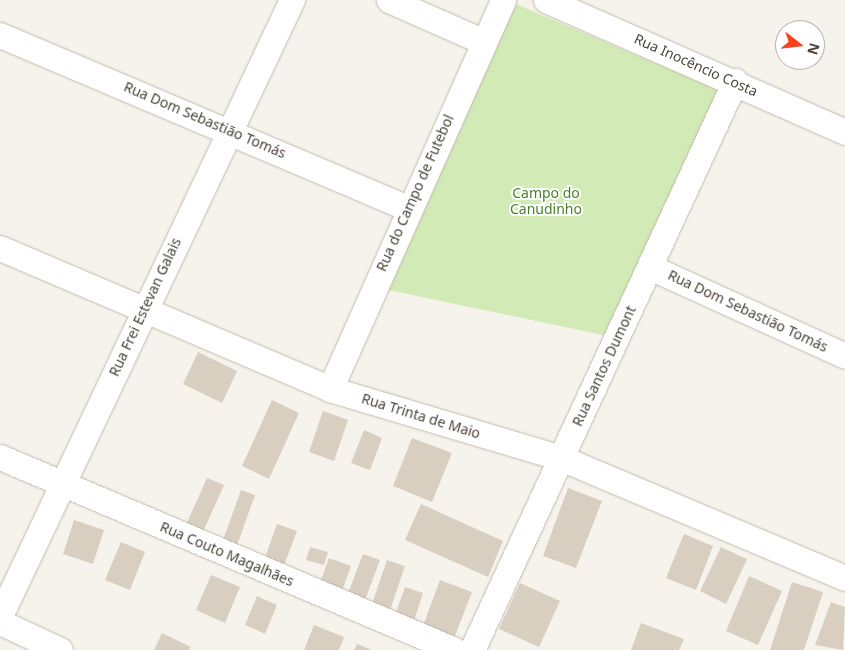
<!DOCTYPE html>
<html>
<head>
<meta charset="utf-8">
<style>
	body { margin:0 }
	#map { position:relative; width:845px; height:650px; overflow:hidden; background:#f6f3ec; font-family:"Noto Sans",sans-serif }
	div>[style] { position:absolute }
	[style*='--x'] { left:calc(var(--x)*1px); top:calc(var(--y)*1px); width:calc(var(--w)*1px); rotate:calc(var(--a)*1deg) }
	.green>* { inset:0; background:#d2eab5 }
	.building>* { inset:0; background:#d8cfc1 }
	.roads { filter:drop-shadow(0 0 1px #c2bbae) drop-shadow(0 0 1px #c2bbae) }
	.minor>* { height:25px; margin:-12.5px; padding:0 12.5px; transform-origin:12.5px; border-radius:12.5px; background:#fff }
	span { translate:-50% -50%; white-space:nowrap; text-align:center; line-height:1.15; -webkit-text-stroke:4px #fff; paint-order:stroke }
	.street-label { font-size:14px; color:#4b4439 }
	.park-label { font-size:14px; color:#4a7f2a }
	.north { position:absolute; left:775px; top:20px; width:50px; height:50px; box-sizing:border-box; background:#fff; border:1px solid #b7b4b0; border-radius:50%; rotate:106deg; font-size:14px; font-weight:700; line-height:20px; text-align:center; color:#4b4439 }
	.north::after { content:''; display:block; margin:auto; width:18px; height:22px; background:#fc3f1d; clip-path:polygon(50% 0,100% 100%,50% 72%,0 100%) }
</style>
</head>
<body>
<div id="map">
	<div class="green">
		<div style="clip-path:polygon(511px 2px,721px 91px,617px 338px,374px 287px)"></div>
	</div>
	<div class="building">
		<div style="clip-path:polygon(198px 352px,237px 371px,222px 403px,183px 384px)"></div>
		<div style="clip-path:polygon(272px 400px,299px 413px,269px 479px,242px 466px)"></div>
		<div style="clip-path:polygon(323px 411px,348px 420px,334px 461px,309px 452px)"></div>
		<div style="clip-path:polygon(364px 430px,382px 438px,370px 470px,351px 463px)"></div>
		<div style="clip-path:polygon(412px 438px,452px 453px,432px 502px,393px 486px)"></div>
		<div style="clip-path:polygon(207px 478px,224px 485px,202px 534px,185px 527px)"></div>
		<div style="clip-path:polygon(568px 488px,602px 501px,576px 568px,543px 556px)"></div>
		<div style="clip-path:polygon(241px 490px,255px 495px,236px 548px,222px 543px)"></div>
		<div style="clip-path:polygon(421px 504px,503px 541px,488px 577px,405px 540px)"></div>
		<div style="clip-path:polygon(74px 520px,104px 530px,93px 564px,63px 554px)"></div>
		<div style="clip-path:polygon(277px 524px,297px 531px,282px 571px,263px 563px)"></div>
		<div style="clip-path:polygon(684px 534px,713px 546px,696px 590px,666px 578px)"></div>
		<div style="clip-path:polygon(121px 542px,145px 552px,130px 590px,105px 580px)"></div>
		<div style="clip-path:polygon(310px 547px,328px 552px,324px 565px,306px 560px)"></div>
		<div style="clip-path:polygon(721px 547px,747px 559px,726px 604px,700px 591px)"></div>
		<div style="clip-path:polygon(363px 554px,380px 560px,364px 603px,347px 596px)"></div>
		<div style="clip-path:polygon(329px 558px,351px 566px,340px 596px,318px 588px)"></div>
		<div style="clip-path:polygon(387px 560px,405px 566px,388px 616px,370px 610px)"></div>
		<div style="clip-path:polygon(211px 575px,240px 587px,225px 623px,196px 610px)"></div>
		<div style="clip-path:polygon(749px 576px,782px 591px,758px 645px,726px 631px)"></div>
		<div style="clip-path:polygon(440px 580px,472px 592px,451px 646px,420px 634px)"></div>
		<div style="clip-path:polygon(792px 582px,823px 592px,804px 650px,770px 650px)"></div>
		<div style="clip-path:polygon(520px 583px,560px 601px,539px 647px,499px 629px)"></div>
		<div style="clip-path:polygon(405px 587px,423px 593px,412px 627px,393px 621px)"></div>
		<div style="clip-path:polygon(257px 596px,277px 605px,265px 634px,245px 625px)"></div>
		<div style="clip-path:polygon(831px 602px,845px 607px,843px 650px,815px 645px)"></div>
		<div style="clip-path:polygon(641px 623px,684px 639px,679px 650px,631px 650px)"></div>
		<div style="clip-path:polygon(314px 625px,344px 637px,339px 650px,304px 650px)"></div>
		<div style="clip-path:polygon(162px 633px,191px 647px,189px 650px,154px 650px)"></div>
		<div style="clip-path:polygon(357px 644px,372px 650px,354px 650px)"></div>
	</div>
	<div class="roads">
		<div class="minor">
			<div style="--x:389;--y:0;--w:102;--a:23.8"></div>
			<div style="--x:546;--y:0;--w:327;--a:23.8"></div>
			<div style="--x:0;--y:35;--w:443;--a:23"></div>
			<div style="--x:0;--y:248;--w:359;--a:23.1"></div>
			<div style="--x:330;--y:389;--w:241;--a:16.6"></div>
			<div style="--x:561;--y:458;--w:308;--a:22.9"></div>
			<div style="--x:650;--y:267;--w:214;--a:24.5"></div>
			<div style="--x:330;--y:389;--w:426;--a:-66"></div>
			<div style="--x:0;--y:457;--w:493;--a:23"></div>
			<div style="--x:0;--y:616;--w:682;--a:-64.64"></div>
			<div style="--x:0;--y:622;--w:66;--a:25"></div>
			<div style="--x:472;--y:650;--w:627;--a:-65.19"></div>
		</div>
	</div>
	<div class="street-label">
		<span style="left:696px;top:65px;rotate:24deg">Rua Inocêncio Costa</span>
		<span style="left:205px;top:120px;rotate:23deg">Rua Dom Sebastião Tomás</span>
		<span style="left:415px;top:193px;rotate:-66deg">Rua do Campo de Futebol</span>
		<span style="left:145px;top:307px;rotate:-65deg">Rua Frei Estevan Galais</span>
		<span style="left:748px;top:311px;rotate:25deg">Rua Dom Sebastião Tomás</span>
		<span style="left:604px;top:366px;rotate:-65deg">Rua Santos Dumont</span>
		<span style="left:421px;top:416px;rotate:17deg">Rua Trinta de Maio</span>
		<span style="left:227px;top:554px;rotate:23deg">Rua Couto Magalhães</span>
	</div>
	<div class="park-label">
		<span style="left:546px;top:201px">Campo do<br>Canudinho</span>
	</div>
	<div class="north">N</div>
</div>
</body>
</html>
